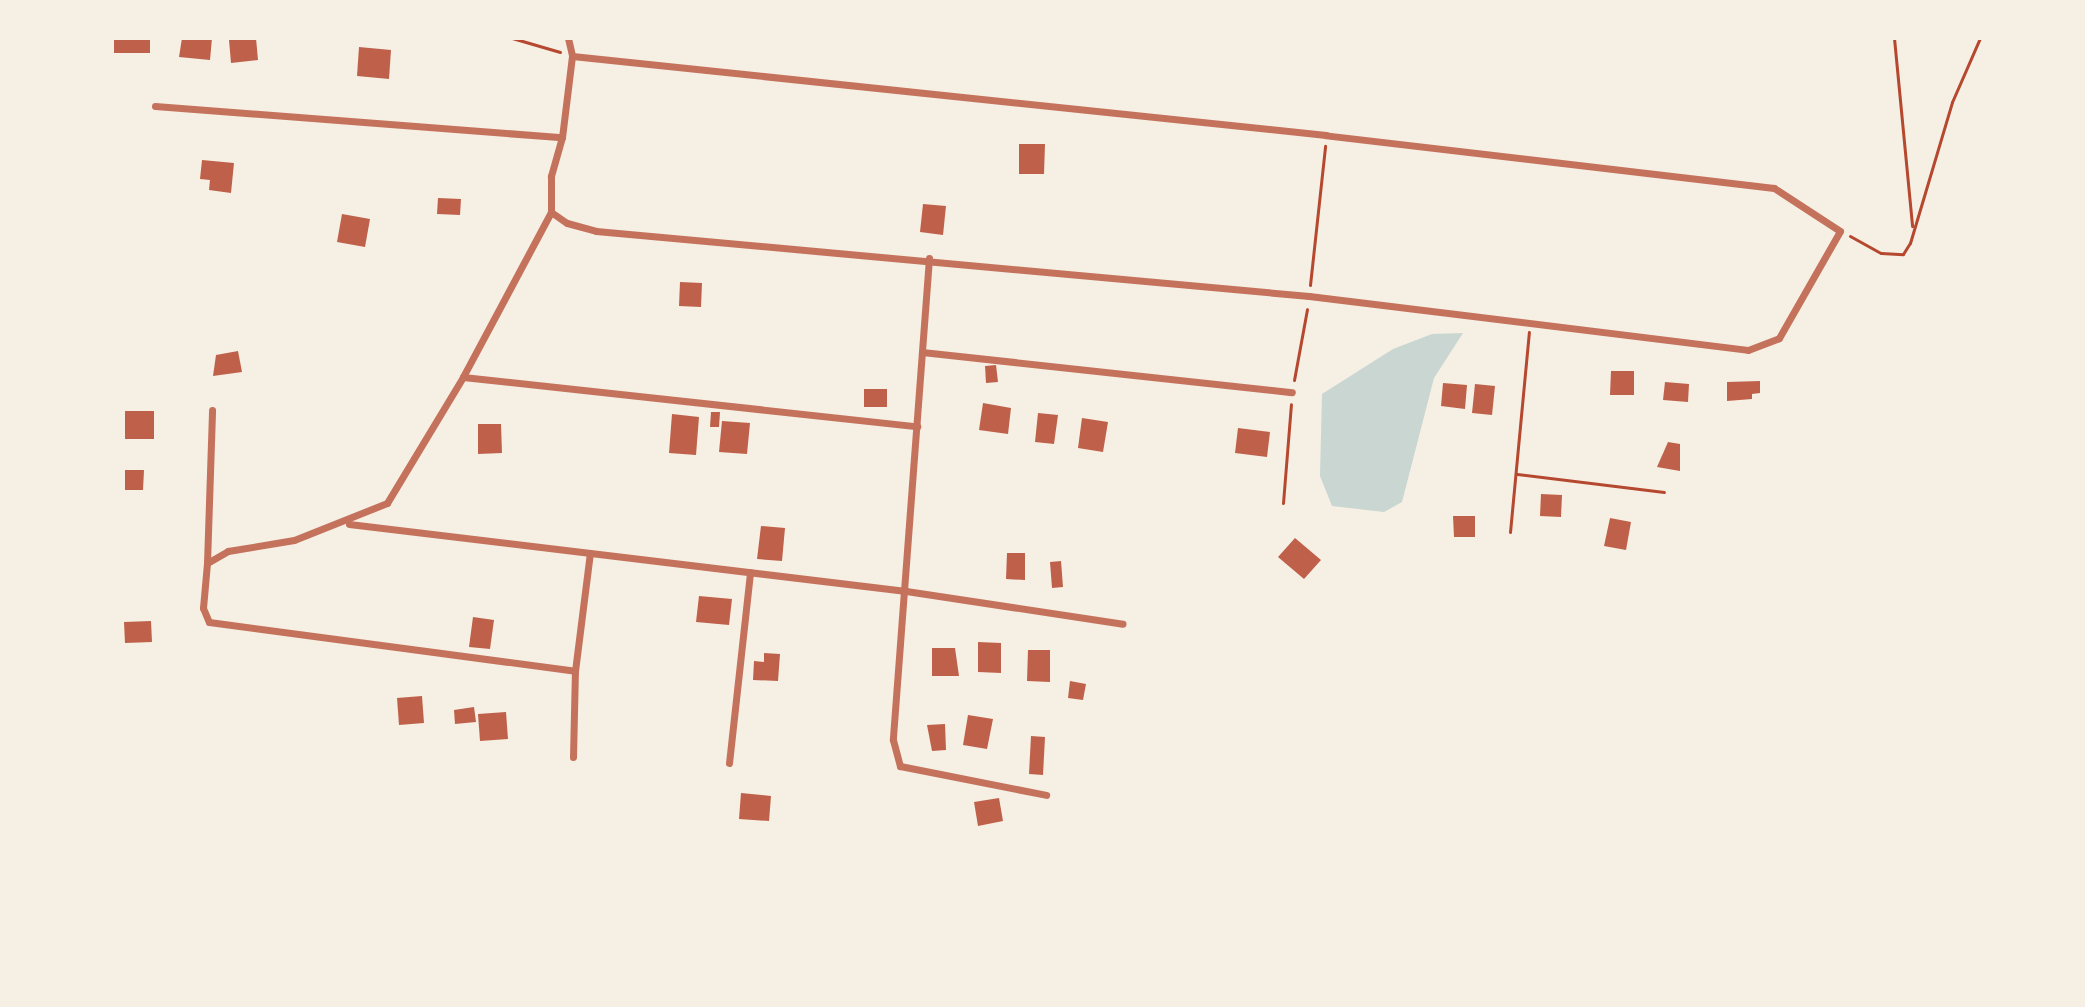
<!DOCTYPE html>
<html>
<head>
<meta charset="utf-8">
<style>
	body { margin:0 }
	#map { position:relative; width:2085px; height:1007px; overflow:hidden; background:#f6efe4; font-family:"Exo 2",sans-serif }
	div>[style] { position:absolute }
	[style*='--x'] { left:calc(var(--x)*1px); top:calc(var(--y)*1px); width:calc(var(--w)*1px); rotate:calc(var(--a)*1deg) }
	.water>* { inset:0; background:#c9d6d2 }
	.building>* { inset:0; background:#bf614a }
	.path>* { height:3px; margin:-1.5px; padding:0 1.5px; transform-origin:1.5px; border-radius:1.5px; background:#b5482f }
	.minor>* { height:7px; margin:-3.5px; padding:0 3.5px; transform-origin:3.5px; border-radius:3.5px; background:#c5725c }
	span { translate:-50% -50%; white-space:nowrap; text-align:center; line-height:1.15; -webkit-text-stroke:7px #f6efe4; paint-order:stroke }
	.frame { position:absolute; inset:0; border:40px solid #f6efe4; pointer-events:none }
</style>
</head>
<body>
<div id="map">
	<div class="water">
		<div style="clip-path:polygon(1463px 333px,1434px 378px,1402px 502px,1384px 512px,1332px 506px,1320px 476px,1322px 394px,1393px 349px,1432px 334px)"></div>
	</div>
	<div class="building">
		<div style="clip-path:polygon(114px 38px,150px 38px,150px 53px,114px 53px)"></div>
		<div style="clip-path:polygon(182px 38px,212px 38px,210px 60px,179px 57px)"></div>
		<div style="clip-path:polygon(256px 38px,258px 60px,231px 63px,229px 40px)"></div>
		<div style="clip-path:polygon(359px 47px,391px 50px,389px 79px,357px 76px)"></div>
		<div style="clip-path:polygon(1019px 144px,1045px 144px,1044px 174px,1019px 174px)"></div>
		<div style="clip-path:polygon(202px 160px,234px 163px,231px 193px,209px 190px,210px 180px,200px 179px)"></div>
		<div style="clip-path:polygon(438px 198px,461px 199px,460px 215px,437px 214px)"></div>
		<div style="clip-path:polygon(923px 204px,946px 206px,943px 235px,920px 232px)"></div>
		<div style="clip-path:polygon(342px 214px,370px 219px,365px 247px,337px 242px)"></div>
		<div style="clip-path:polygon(680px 282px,702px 283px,701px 307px,679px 306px)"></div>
		<div style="clip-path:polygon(238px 351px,242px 372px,213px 376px,216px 355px)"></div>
		<div style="clip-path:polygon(996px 365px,998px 382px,986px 383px,985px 366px)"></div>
		<div style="clip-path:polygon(1611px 371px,1634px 371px,1634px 395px,1610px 395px)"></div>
		<div style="clip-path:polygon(1760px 381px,1760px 393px,1752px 394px,1752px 399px,1727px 401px,1727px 382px)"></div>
		<div style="clip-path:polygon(1665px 382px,1689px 384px,1688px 402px,1663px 400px)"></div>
		<div style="clip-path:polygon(1443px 383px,1467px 385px,1465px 409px,1441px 406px)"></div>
		<div style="clip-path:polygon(1475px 384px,1495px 386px,1492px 415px,1472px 413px)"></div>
		<div style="clip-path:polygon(864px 389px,887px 389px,887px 407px,864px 407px)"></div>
		<div style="clip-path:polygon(983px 403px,1011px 408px,1008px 434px,979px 430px)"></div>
		<div style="clip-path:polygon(125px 411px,154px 411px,154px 439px,125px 439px)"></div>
		<div style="clip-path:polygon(711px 412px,720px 412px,719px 427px,710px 427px)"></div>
		<div style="clip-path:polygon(1038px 413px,1058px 415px,1054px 444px,1035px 442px)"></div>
		<div style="clip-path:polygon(672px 414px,699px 417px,696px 455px,669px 453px)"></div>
		<div style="clip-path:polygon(1082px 418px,1108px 422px,1103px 452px,1078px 448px)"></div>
		<div style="clip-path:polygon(722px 421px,750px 423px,747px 454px,719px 452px)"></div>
		<div style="clip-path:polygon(478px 424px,501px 424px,502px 453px,478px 454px)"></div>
		<div style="clip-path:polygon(1238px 428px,1270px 432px,1267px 457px,1235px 453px)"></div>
		<div style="clip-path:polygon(1668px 442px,1680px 444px,1680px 471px,1657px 467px)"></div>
		<div style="clip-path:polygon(125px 470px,144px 470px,143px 490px,125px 490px)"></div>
		<div style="clip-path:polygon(1541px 494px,1562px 495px,1561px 517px,1540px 516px)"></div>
		<div style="clip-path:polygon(1453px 516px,1475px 516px,1475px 537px,1454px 537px)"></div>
		<div style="clip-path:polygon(1610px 518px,1631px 522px,1626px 550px,1604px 546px)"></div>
		<div style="clip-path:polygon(761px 526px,785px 528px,782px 561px,757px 559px)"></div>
		<div style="clip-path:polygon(1295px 538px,1321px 560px,1304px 579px,1278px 557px)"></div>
		<div style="clip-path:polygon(1007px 553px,1025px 553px,1025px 580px,1006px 579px)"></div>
		<div style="clip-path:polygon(1061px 561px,1063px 587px,1052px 588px,1050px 562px)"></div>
		<div style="clip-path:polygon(699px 596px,732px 599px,729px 625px,696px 622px)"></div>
		<div style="clip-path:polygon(473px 617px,494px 620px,490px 649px,469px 647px)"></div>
		<div style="clip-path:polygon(151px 621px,152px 642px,125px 643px,124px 622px)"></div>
		<div style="clip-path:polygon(978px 642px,1001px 643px,1001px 673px,978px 672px)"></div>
		<div style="clip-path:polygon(932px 648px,955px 648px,959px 676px,932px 676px)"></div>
		<div style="clip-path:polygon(1028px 650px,1050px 650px,1050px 682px,1027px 681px)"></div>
		<div style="clip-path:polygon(764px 653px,780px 654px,778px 681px,753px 680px,754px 661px,764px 662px)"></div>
		<div style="clip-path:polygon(1070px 681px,1086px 684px,1083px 700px,1068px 698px)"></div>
		<div style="clip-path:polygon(422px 696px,424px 723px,399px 725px,397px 698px)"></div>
		<div style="clip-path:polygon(474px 707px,476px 722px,455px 724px,454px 710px)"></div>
		<div style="clip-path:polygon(506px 712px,508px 739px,480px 741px,478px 714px)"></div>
		<div style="clip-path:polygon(968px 715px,993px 719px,987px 749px,963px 745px)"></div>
		<div style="clip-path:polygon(945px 724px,946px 750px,932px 751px,927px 725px)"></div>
		<div style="clip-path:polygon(1031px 736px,1045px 737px,1043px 775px,1029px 774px)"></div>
		<div style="clip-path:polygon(741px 793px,771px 796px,769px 821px,739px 819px)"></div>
		<div style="clip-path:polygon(999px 798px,1003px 821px,978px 826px,974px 802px)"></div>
	</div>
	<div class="path">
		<div style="--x:512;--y:38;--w:50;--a:16.3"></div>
		<div style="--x:1894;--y:38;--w:189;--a:84.5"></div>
		<div style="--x:1850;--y:236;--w:35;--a:29"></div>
		<div style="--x:1881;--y:253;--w:22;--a:3"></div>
		<div style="--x:1903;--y:254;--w:13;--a:-58"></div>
		<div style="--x:1910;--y:243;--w:147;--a:-73.4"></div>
		<div style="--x:1952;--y:102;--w:70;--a:-66.4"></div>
		<div style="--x:1310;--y:285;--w:140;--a:-83.8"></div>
		<div style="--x:1294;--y:380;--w:72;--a:-79.6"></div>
		<div style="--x:1517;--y:474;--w:148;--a:7"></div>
		<div style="--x:1283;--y:503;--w:99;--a:-85.4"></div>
		<div style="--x:1510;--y:532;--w:201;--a:-84.6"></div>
	</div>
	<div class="minor">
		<div style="--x:568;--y:38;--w:18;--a:77"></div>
		<div style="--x:572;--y:56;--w:82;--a:97"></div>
		<div style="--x:562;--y:137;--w:41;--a:105.8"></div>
		<div style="--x:551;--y:176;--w:36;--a:90"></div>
		<div style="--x:551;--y:212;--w:19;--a:35"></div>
		<div style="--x:567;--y:223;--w:30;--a:15"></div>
		<div style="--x:596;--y:231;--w:716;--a:5.21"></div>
		<div style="--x:1309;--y:296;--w:442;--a:7"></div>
		<div style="--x:1748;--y:350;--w:33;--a:-21"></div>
		<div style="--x:1779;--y:338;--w:123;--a:-60.3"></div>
		<div style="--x:1840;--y:231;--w:79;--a:-146.9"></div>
		<div style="--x:1774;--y:188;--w:451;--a:-173.3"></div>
		<div style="--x:1326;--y:135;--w:758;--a:-174.02"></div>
		<div style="--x:155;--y:106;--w:408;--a:4.4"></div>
		<div style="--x:551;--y:212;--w:187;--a:118.1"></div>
		<div style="--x:463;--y:377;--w:147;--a:121.1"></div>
		<div style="--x:387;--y:503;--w:100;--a:158.3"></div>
		<div style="--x:294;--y:540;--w:67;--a:170.5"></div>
		<div style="--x:228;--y:551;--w:24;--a:150"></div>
		<div style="--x:207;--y:563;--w:45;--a:95.1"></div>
		<div style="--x:203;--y:608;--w:15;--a:67"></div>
		<div style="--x:209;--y:622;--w:369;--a:7.6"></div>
		<div style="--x:929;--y:258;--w:483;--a:94.3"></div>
		<div style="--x:893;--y:740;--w:27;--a:75"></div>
		<div style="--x:900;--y:766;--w:149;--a:11.2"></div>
		<div style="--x:922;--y:352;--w:372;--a:6.2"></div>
		<div style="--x:463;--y:377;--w:457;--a:6.2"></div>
		<div style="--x:349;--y:524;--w:561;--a:6.86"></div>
		<div style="--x:906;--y:591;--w:219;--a:8.6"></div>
		<div style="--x:207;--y:563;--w:153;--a:-88.1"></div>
		<div style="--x:573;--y:757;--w:86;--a:-88.7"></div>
		<div style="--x:575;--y:671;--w:119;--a:-82.8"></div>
		<div style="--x:729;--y:763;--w:192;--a:-83.7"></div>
	</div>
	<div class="frame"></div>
</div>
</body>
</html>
